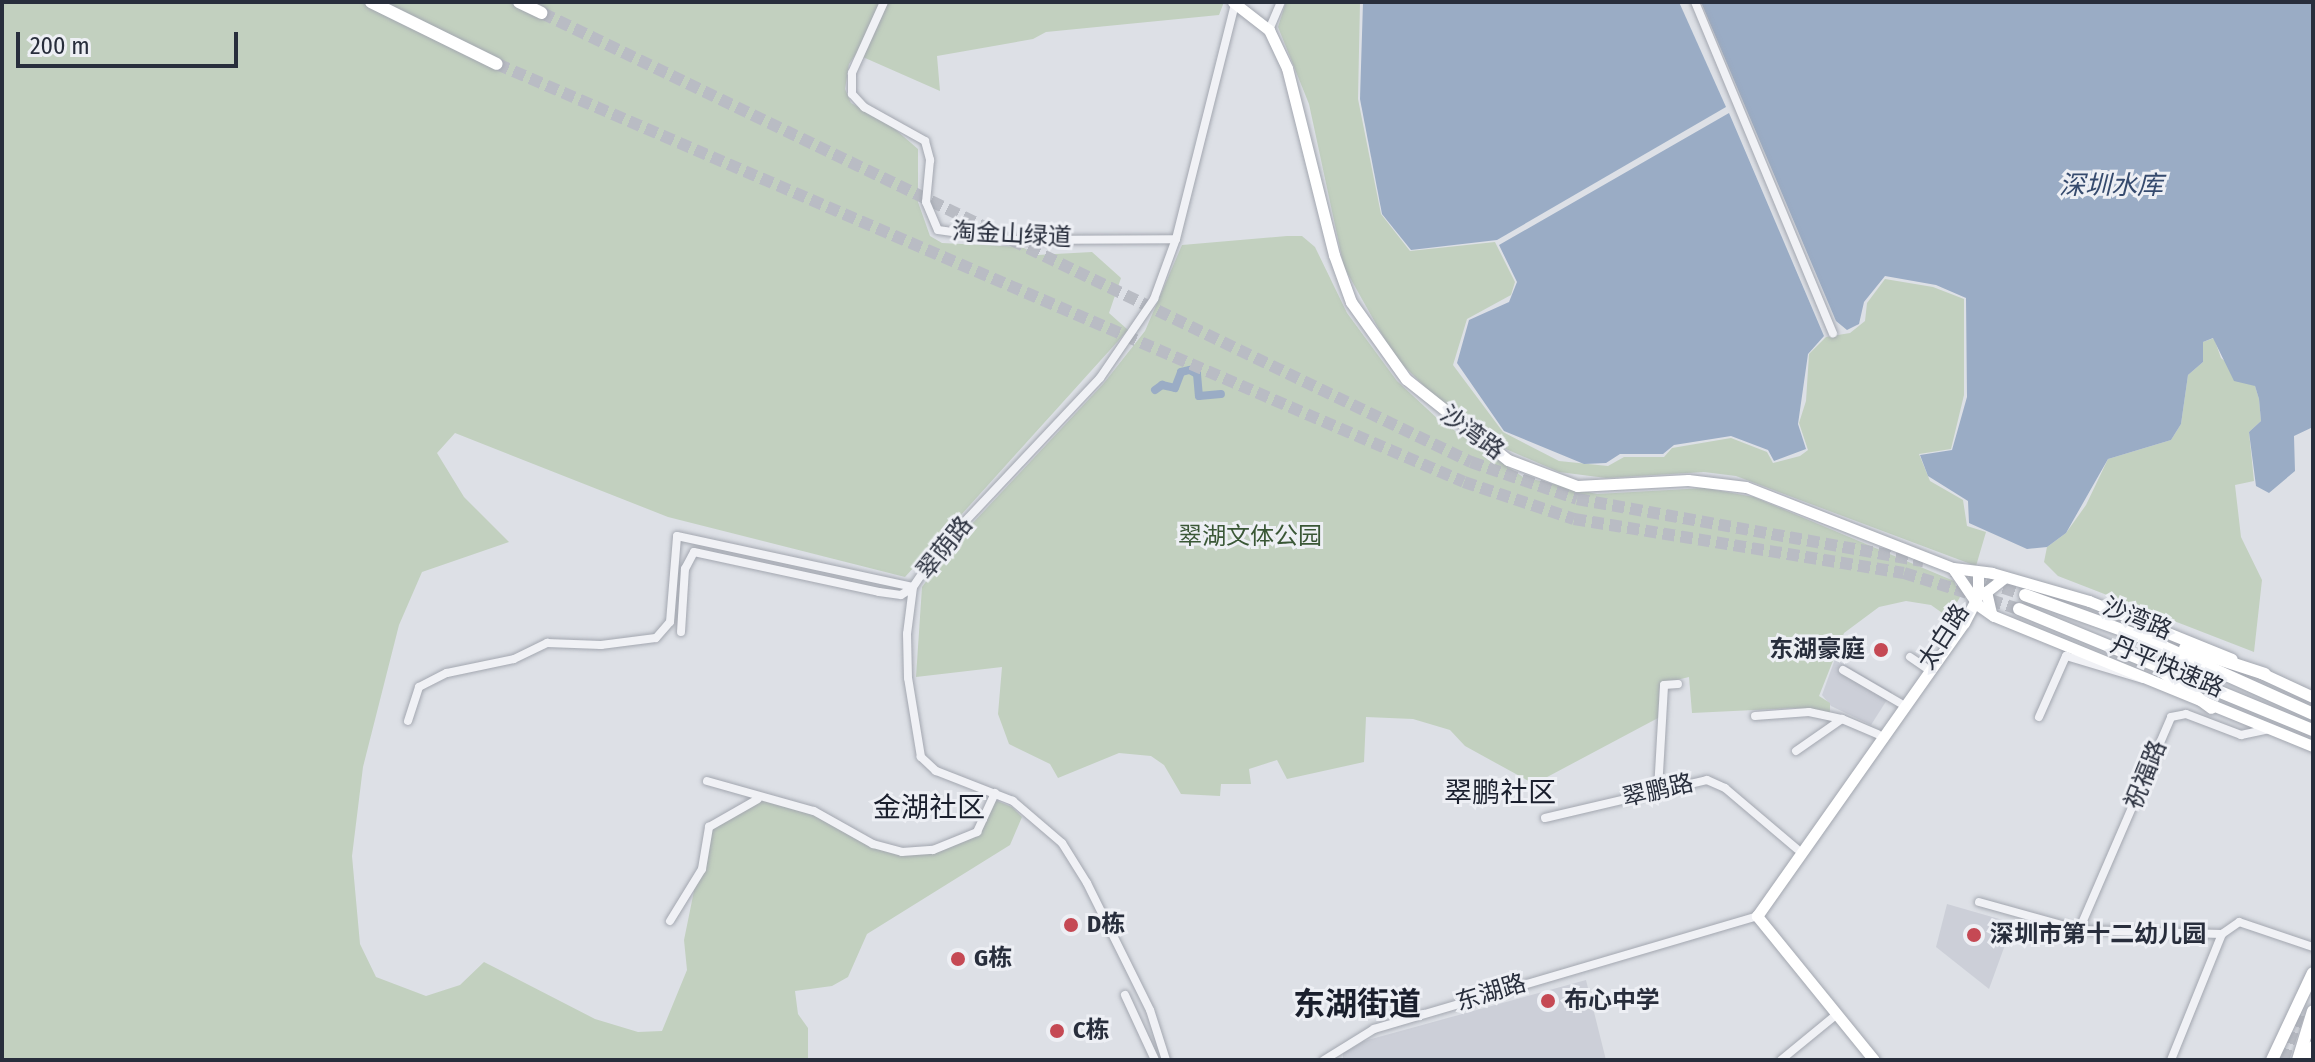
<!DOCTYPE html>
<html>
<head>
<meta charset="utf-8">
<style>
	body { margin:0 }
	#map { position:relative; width:2315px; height:1062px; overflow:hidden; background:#dde0e6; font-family:"Fira Sans Condensed","Noto Sans SC",sans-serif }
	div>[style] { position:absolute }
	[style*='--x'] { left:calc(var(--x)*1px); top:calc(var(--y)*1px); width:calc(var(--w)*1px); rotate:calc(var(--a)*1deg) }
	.built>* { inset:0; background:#cccfd8 }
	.green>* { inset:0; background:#c2d0bf }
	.water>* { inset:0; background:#9aacc5 }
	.canal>* { height:8px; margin:-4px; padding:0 4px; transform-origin:4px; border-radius:4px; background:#9aacc5 }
	.highway-tunnel>* { height:12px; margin-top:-6px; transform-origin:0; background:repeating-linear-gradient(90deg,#b9bcc4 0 12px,transparent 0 18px) }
	.roads { filter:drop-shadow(0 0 2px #a3a7b0) drop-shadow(0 0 2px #a3a7b0) }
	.minor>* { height:8px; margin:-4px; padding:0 4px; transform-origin:4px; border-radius:4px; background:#f0f1f5 }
	.major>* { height:11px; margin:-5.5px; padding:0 5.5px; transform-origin:5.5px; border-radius:5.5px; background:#fff }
	.highway>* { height:12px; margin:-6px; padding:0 6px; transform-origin:6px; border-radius:6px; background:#fff }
	.dots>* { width:22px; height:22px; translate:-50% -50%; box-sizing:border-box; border:4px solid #edeff4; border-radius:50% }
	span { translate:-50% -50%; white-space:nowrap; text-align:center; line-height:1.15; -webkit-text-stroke:6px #edeff4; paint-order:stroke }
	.street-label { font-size:24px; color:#282e3c }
	.park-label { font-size:24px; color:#3a5736 }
	.poi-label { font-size:24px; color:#282e3c; font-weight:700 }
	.right { translate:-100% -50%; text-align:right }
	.left { translate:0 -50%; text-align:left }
	.water-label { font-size:26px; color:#354a6d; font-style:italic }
	.quarter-label { font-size:28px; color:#1a1f2d }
	.district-label { font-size:32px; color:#1a1f2d; font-weight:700 }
	.frame { position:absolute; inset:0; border:4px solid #282e3c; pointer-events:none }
	.scale { position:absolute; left:16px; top:32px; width:222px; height:36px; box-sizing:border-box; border:4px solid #282e3c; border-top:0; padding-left:10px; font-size:24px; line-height:28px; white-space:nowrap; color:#282e3c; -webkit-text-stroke:6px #edeff4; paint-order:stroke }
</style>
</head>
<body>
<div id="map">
	<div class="built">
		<div style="clip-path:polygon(1835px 659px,1892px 692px,1871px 725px,1831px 706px,1822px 695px)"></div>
		<div style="clip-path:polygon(1947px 904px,2013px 923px,1989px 989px,1936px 947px)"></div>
		<div style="clip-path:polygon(1586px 980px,1606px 1060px,1343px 1060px,1343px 1053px,1364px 1041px)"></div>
	</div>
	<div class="green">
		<div style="clip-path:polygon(2px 2px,1224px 2px,1219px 15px,1046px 32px,1033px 39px,937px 56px,940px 91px,856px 54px,849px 64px,845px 89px,851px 103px,889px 124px,918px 149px,918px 202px,930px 236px,942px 243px,1022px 247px,1037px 255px,1092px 252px,1121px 278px,1109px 313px,1128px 330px,905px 577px,668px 517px,455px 433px,437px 453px,464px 497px,509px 542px,422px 572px,399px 625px,363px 767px,352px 856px,360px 944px,376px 977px,426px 996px,460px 985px,484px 962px,595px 1019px,638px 1032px,662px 1031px,687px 970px,684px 940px,706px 832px,758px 799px,814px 811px,873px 844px,920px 852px,968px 837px,995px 800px,1012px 807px,1022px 817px,1010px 845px,867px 934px,848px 977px,832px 986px,795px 991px,798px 1014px,808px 1028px,808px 1060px,2px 1060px)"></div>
		<div style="clip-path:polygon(1286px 2px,1360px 2px,1358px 99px,1381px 214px,1410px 251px,1495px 242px,1515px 282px,1511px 295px,1467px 319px,1453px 365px,1503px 432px,1559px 461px,1608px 466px,1624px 457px,1664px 457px,1672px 448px,1731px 438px,1767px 452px,1773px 463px,1800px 456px,1808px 450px,1799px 423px,1806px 401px,1809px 354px,1826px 337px,1850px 333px,1865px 321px,1867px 303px,1885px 279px,1933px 287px,1964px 299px,1964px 395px,1951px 449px,1919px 454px,1930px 481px,1963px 500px,1967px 526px,1986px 532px,1976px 566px,1736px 476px,1704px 472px,1606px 478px,1559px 472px,1499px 446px,1436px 398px,1394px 356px,1344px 267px,1309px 104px,1278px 27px)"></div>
		<div style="clip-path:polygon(1287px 236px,1302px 236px,1315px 247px,1347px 313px,1397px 381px,1439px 420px,1523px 477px,1597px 494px,1705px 488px,1754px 497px,1954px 581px,1960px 597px,1954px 608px,1948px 617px,1931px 605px,1906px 601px,1879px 607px,1844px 633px,1819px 696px,1830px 703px,1830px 713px,1794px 708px,1692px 713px,1689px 677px,1660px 684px,1658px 718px,1534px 784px,1465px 746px,1450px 730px,1413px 719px,1366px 717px,1364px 762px,1287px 779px,1277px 760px,1249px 769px,1251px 784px,1221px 784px,1220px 796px,1181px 794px,1164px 765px,1151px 756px,1119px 753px,1058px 778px,1050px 764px,1009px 744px,998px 714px,1002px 667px,916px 677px,922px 587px,955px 542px,1104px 383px,1145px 331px,1182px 245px)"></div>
		<div style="clip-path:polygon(2214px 338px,2221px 358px,2255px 386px,2259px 399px,2261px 421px,2249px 432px,2254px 481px,2235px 485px,2241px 537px,2262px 580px,2254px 652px,2058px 576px,2044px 562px,2047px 547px,2066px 533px,2086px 505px,2108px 459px,2171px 440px,2181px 424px,2188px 375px,2203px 362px,2203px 342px)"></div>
	</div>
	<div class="water">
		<div style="clip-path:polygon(1363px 2px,1679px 2px,1726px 107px,1497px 240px,1411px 250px,1382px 214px,1360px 99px)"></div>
		<div style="clip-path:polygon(1701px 2px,2313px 2px,2313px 427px,2294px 436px,2295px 471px,2269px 493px,2256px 486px,2249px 432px,2261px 421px,2259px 399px,2255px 386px,2234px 381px,2213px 338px,2203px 342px,2203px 362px,2188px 375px,2181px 424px,2171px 440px,2108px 459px,2066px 533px,2047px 547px,2027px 549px,1969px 523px,1968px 501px,1928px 476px,1920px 455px,1952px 450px,1967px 397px,1966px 298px,1936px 285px,1885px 276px,1864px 302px,1859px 324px,1847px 330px,1836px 321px)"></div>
		<div style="clip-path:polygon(1729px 113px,1824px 336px,1808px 354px,1798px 424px,1806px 449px,1774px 461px,1768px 450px,1731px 436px,1674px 445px,1663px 454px,1620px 454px,1606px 463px,1584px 464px,1504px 431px,1457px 363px,1469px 320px,1509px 302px,1517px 282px,1499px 245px)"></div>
	</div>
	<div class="canal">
		<div style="--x:1155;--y:390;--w:9;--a:-36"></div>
		<div style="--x:1162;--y:385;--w:13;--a:13"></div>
		<div style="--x:1175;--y:388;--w:17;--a:-69"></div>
		<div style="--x:1181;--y:372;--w:9;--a:-13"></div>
		<div style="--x:1190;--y:370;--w:8;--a:30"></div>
		<div style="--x:1197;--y:374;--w:22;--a:85"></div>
		<div style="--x:1199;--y:396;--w:22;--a:-5"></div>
	</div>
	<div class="highway-tunnel">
		<div style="--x:542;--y:13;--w:1032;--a:25.8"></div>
		<div style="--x:1471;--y:462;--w:112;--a:19.2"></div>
		<div style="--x:1577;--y:499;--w:352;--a:10.2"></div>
		<div style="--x:497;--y:64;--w:1053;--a:23.38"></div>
		<div style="--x:1464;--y:482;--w:116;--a:18.6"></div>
		<div style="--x:1574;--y:519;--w:334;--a:9.3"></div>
		<div style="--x:1904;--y:573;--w:121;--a:17.4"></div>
		<div style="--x:1952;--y:571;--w:77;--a:18.2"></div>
		<div style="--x:2283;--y:1060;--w:53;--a:-71.2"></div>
	</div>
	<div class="roads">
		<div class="minor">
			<div style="--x:884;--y:2;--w:78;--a:114.3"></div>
			<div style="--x:852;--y:73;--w:21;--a:90"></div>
			<div style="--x:852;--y:94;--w:18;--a:47"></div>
			<div style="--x:864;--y:107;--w:70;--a:29.1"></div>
			<div style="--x:925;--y:141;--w:20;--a:75"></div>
			<div style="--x:930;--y:160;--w:42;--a:95.4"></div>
			<div style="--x:926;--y:202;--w:30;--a:67"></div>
			<div style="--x:938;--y:230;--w:72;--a:8"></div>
			<div style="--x:1009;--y:240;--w:167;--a:-0.3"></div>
			<div style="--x:1695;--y:2;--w:359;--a:67.4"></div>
			<div style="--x:1269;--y:30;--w:30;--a:-67"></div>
			<div style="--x:681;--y:632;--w:63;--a:-86.4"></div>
			<div style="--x:685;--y:569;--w:19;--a:-62"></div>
			<div style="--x:694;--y:552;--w:189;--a:12.2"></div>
			<div style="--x:879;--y:592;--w:22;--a:8"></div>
			<div style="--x:901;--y:595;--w:13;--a:-32"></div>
			<div style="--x:1910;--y:657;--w:18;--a:34"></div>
			<div style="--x:1843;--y:670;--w:66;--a:30.1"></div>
			<div style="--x:1755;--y:716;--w:54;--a:-4.2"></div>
			<div style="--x:1809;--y:712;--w:34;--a:12"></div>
			<div style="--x:2039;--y:717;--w:67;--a:-66.1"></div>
			<div style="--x:2066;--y:656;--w:80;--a:16.6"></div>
			<div style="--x:408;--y:721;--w:36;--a:-72"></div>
			<div style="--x:419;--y:687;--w:31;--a:-27"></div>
			<div style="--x:447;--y:673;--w:68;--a:-11.8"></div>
			<div style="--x:514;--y:659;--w:37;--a:-26"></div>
			<div style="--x:547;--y:643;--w:54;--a:2.1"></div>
			<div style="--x:601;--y:645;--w:55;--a:-7.3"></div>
			<div style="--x:656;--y:638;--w:21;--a:-49"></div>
			<div style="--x:670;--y:622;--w:86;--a:-85.3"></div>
			<div style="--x:677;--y:536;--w:241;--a:12.2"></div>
			<div style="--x:1796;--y:751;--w:56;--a:-34.8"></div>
			<div style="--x:1842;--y:719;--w:39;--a:23"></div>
			<div style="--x:707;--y:781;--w:111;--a:15.7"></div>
			<div style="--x:814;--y:811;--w:68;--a:29.2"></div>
			<div style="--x:873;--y:844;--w:30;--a:15"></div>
			<div style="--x:902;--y:852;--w:31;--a:-4"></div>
			<div style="--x:933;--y:850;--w:48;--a:-22.2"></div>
			<div style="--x:977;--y:832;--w:43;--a:-65.2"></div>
			<div style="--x:1658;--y:790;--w:105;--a:-86.7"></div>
			<div style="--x:1664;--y:685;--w:14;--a:-4"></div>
			<div style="--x:1545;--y:818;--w:166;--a:-13.2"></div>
			<div style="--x:1707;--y:780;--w:20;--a:24"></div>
			<div style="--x:1725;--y:788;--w:94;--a:40.3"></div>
			<div style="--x:1979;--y:902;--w:104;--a:15.6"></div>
			<div style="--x:2079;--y:930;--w:143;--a:1.6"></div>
			<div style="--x:2222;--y:934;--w:21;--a:-35"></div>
			<div style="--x:2239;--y:922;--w:78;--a:18.7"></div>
			<div style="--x:670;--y:921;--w:61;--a:-58.4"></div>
			<div style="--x:702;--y:869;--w:43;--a:-80.5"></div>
			<div style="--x:709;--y:827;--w:56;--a:-29.7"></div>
			<div style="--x:2079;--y:930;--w:232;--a:-66.6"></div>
			<div style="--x:2171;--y:717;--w:15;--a:-11"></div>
			<div style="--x:2186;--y:714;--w:59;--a:20.9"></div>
			<div style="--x:2241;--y:735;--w:29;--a:-12"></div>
			<div style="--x:1125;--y:995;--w:72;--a:65.2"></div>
			<div style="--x:1166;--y:1060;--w:52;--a:-107.7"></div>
			<div style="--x:1150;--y:1010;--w:142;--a:-116.4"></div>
			<div style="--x:1087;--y:883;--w:47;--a:-122"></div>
			<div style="--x:1062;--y:843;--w:65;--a:-139.4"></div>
			<div style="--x:1013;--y:801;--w:83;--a:-158.7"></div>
			<div style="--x:936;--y:771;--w:21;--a:-137"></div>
			<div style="--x:921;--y:757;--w:80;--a:-99.3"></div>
			<div style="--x:908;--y:678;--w:44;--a:-91.3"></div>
			<div style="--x:907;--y:634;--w:47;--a:-82.7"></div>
			<div style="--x:913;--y:587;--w:45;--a:-56"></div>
			<div style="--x:938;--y:550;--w:236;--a:-46.7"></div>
			<div style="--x:1100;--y:378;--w:96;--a:-55.6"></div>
			<div style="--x:1154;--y:299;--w:64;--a:-69.9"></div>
			<div style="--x:1176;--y:239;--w:242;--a:-75.9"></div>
			<div style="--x:1324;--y:1060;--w:59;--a:-31.8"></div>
			<div style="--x:1374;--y:1029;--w:399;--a:-16.4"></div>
			<div style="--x:1781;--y:1060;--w:72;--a:-39.4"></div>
			<div style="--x:2171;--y:1060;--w:136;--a:-68"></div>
		</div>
		<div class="major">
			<div style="--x:1233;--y:2;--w:46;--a:37.9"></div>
			<div style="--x:1269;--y:30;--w:42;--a:64.7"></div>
			<div style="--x:1287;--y:68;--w:193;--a:75.9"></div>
			<div style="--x:1334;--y:255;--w:50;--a:70.1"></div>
			<div style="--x:1351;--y:302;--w:95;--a:54.5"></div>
			<div style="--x:1406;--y:379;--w:130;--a:38.5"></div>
			<div style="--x:1508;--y:460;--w:74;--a:20.6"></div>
			<div style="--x:1577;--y:486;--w:111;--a:-3.1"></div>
			<div style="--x:1688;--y:480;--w:58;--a:6.9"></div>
			<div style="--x:1746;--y:487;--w:222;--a:21.4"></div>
			<div style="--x:1953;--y:568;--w:39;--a:7"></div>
			<div style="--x:1992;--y:573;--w:101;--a:16.1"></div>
			<div style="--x:2089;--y:601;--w:154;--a:22.1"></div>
			<div style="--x:1954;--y:570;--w:42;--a:55.6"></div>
			<div style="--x:1978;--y:605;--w:19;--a:35"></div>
			<div style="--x:1994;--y:616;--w:344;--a:22.2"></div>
			<div style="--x:1991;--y:613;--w:22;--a:-103"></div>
			<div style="--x:1986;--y:592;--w:24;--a:-38"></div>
			<div style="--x:2259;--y:672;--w:60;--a:24.8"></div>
			<div style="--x:1874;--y:1060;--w:186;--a:-129.1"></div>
			<div style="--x:1757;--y:916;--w:359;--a:-54.8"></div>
			<div style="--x:1964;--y:623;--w:31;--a:-63"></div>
			<div style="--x:1978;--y:595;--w:20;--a:-90"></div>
		</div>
		<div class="highway">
			<div style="--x:371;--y:2;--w:140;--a:26.2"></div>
			<div style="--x:519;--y:2;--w:25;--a:26"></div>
			<div style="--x:2025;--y:595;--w:127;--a:19.9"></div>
			<div style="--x:2144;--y:638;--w:185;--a:24.2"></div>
			<div style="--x:2019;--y:609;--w:318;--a:22.4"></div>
			<div style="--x:2185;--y:648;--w:84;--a:18"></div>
			<div style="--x:2160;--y:670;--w:64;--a:36.2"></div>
			<div style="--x:2272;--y:1060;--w:96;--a:-64.8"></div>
			<div style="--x:2298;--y:1060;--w:51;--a:-73"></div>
			<div style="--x:2308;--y:1060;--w:14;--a:-69"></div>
		</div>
	</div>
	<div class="dots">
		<div style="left:1881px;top:650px;background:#c54954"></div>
		<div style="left:1071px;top:925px;background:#c54954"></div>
		<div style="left:1974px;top:935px;background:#c54954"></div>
		<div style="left:958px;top:959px;background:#c54954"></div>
		<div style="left:1548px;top:1001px;background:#c54954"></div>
		<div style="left:1057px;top:1031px;background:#c54954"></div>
	</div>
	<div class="street-label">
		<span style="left:1012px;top:235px;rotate:3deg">淘金山绿道</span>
		<span style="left:1472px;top:433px;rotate:36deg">沙湾路</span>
		<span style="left:945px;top:548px;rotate:-51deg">翠荫路</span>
		<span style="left:2137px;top:619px;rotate:22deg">沙湾路</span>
		<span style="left:1944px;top:637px;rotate:-57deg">太白路</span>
		<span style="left:2167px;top:667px;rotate:23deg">丹平快速路</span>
		<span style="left:2146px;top:775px;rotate:-68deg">祝福路</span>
		<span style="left:1658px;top:791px;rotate:-13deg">翠鹏路</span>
		<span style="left:1491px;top:993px;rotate:-17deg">东湖路</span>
	</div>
	<div class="park-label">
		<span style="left:1250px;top:537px">翠湖文体公园</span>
	</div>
	<div class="poi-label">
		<span class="right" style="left:1865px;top:650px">东湖豪庭</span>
		<span class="left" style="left:1087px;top:925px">D栋</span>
		<span class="left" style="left:1990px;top:935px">深圳市第十二幼儿园</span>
		<span class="left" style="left:974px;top:959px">G栋</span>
		<span class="left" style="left:1564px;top:1001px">布心中学</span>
		<span class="left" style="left:1073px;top:1031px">C栋</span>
	</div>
	<div class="water-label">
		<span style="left:2111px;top:186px">深圳水库</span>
	</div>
	<div class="quarter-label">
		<span style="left:1500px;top:793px">翠鹏社区</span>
		<span style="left:929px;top:808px">金湖社区</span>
	</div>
	<div class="district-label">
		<span style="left:1357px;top:1004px">东湖街道</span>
	</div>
	<div class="frame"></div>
	<div class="scale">200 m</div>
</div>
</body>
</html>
